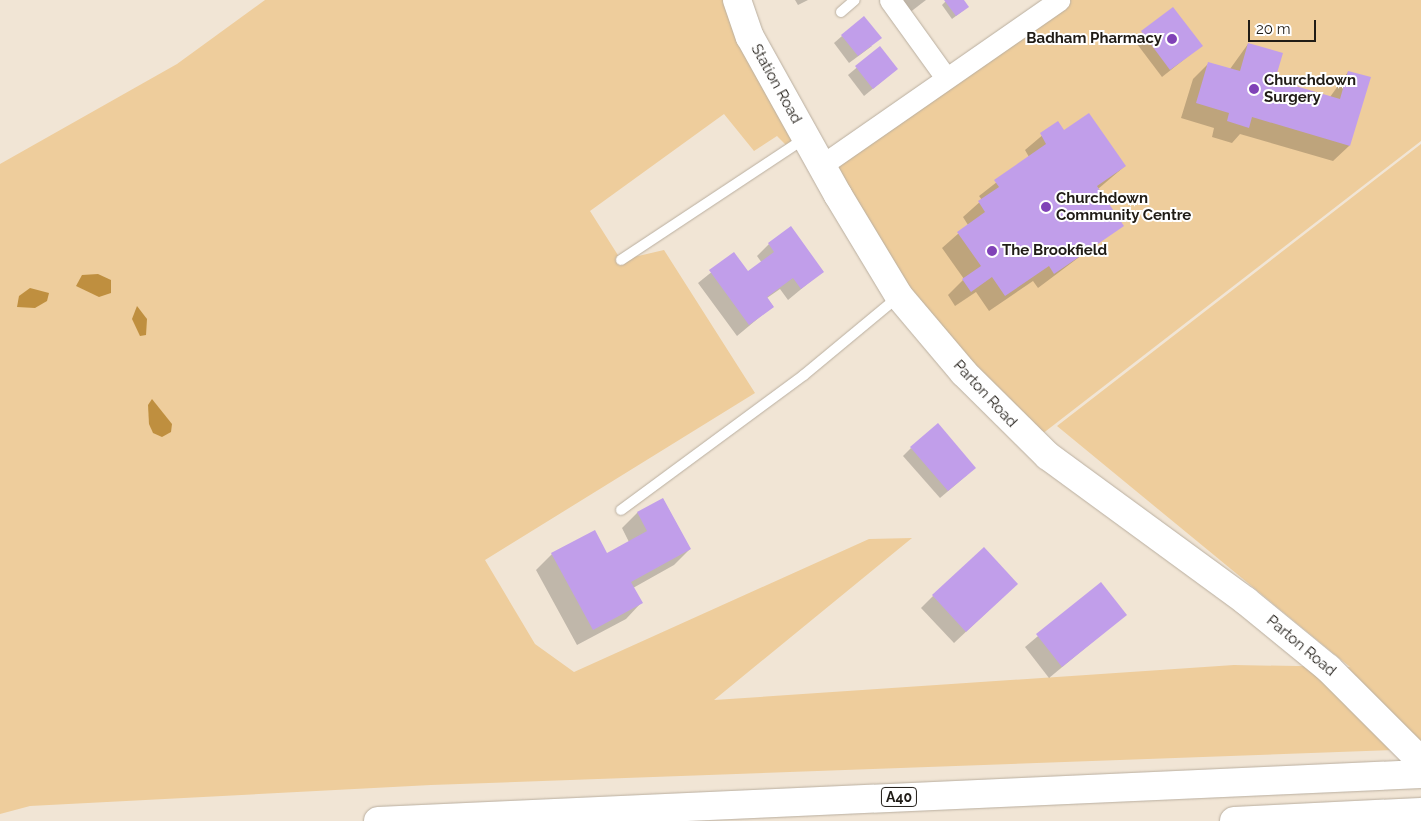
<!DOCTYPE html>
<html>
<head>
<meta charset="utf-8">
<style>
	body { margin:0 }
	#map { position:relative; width:1421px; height:821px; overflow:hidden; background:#f1e5d5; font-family:Raleway,sans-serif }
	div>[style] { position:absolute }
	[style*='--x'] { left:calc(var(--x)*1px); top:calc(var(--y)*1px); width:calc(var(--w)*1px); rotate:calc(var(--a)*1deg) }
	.green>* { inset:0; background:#eecd9c }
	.water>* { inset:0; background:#bf8f3f }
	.shadow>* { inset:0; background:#0003 }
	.building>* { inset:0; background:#c19eea }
	.roads { filter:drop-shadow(0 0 1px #b9ae9f) drop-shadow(0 0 1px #b9ae9f) }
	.lane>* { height:10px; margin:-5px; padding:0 5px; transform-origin:5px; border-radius:5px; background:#fff }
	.street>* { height:21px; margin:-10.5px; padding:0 10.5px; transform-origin:10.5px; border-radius:10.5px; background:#fff }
	.secondary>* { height:28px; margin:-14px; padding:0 14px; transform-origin:14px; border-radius:14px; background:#fff }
	.highway>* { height:28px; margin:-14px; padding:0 14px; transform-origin:14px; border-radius:14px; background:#fff }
	.dots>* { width:14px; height:14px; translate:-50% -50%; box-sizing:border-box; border:2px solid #fff; border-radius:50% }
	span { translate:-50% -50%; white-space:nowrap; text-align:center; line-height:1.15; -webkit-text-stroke:4px #fff; paint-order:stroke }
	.shield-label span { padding:1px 4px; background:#fff; border:1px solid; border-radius:4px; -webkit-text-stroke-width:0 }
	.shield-label { font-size:14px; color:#201c16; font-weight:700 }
	.poi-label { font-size:15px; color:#201c16; font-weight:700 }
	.right { translate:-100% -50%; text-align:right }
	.left { translate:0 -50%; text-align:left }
	.street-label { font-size:15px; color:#201c16 }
	.scale { position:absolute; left:1248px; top:20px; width:68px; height:22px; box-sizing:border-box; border:2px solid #201c16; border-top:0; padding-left:6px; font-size:15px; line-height:18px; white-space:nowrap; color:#201c16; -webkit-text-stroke:4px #fff; paint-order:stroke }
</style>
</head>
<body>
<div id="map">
	<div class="green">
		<div style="clip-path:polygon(265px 0,737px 0,805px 138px,788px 147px,777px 136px,754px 151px,724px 114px,590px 211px,621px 260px,664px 250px,755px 393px,485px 560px,535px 644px,574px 672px,869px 539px,912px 538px,714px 700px,1234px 665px,1350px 667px,1057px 426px,1421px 144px,1421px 663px,1415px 663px,1421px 663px,1421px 749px,431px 785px,30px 806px,0 814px,0 164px,177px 64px)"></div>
		<div style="clip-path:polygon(1059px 0,1421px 0,1421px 141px,1033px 441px,964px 373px,822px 165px)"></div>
	</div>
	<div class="water">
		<div style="clip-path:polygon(98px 274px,111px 280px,111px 293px,99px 297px,76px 286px,82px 275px)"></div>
		<div style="clip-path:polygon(30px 288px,49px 293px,47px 301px,35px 308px,17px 307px,19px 296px)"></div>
		<div style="clip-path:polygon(137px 306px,147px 319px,146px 335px,140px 336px,132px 319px)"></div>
		<div style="clip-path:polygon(152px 399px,172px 424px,171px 432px,162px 437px,153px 433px,149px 424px,148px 405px)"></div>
	</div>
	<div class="shadow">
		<div style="clip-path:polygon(795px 0,808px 0,798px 5px)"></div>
		<div style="clip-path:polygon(899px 0,926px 0,909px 13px)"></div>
		<div style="clip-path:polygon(947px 0,962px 0,964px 10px,952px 19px,942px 5px)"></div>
		<div style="clip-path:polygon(1173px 9px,1201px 46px,1162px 77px,1134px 40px)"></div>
		<div style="clip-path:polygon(842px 36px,872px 46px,849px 63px,834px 43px)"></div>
		<div style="clip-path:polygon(1248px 44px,1274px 81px,1330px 97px,1348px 72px,1369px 78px,1349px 146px,1333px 161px,1240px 134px,1232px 143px,1212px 137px,1214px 128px,1181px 118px,1193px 79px,1209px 63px,1230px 69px)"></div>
		<div style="clip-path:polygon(880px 48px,897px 69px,864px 96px,848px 75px)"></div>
		<div style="clip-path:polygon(1058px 122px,1064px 131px,1125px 166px,1098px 189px,1122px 225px,1038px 288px,1033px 281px,989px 311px,976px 292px,955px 306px,948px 295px,964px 279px,942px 248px,968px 225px,963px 217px,982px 200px,979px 196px,1029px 157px,1025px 150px)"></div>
		<div style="clip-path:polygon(769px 244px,823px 271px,788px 300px,780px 289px,767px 298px,773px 306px,737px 336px,698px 283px,734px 254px,748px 273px,762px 263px,757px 256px)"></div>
		<div style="clip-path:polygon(911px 448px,967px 475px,940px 498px,903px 456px)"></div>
		<div style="clip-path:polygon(663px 499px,690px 549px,674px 565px,633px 588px,641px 603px,626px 619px,577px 645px,536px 570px,552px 554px,607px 554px,629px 542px,622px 528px,637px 513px)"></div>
		<div style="clip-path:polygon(1100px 584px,1125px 615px,1049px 678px,1025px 647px)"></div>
		<div style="clip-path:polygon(933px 596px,1004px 596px,954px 643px,921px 608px)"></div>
	</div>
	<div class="building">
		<div style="clip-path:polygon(944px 0,964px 0,969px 7px,956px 16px)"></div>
		<div style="clip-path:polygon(1173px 7px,1203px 46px,1170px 70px,1141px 31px)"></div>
		<div style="clip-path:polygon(864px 16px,882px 38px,858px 56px,841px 35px)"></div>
		<div style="clip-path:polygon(1248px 43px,1283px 53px,1275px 80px,1340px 99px,1348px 71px,1371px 77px,1350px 146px,1252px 117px,1249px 128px,1227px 121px,1229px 113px,1196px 103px,1208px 62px,1240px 71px)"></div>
		<div style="clip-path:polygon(880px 46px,898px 69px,873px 89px,855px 66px)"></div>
		<div style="clip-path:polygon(1089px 113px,1126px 166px,1097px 186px,1124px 226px,1054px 274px,1049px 266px,1005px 296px,992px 277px,971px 292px,962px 279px,981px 266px,957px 232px,985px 212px,978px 201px,999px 187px,994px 180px,1046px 144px,1040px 133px,1058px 121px,1064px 130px)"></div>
		<div style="clip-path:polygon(791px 226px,824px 272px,801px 289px,793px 278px,767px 297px,774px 307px,749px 325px,709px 270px,734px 252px,748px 271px,774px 252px,768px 243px)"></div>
		<div style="clip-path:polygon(938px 423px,976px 468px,948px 491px,910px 447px)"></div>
		<div style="clip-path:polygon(663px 498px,691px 549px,631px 582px,643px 603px,593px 630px,551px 553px,595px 530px,607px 553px,647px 531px,637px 512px)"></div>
		<div style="clip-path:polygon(984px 547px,1018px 584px,966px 632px,932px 595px)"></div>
		<div style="clip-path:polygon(1101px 582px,1127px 615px,1062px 667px,1036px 634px)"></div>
	</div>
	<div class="roads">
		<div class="lane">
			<div style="--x:841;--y:12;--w:18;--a:-41"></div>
			<div style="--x:621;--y:260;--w:221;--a:-33.5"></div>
			<div style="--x:621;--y:510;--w:227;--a:-36.4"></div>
			<div style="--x:804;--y:375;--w:124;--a:-39.7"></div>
		</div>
		<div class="street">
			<div style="--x:890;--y:0;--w:96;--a:54.3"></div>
			<div style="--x:822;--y:165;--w:289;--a:-34.8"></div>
		</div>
		<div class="secondary">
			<div style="--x:737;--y:0;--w:39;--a:71"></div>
			<div style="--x:750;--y:37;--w:181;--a:60.9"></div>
			<div style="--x:838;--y:195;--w:118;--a:58.9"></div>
			<div style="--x:899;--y:296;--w:101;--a:49.8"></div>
			<div style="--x:964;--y:373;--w:118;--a:44.7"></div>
			<div style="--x:1048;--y:456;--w:245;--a:36.2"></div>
			<div style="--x:1246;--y:601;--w:106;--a:39.3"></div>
			<div style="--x:1328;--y:668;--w:132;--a:45"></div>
		</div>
		<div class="highway">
			<div style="--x:378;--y:821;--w:1044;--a:-2.58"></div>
			<div style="--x:1234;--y:821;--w:187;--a:-2.8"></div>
		</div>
	</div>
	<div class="dots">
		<div style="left:1172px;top:39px;background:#8042b7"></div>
		<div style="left:1254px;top:89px;background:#8042b7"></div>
		<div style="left:1046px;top:207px;background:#8042b7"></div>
		<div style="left:992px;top:251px;background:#8042b7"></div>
	</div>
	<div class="shield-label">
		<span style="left:899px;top:797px">A40</span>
	</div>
	<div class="poi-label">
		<span class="right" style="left:1162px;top:39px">Badham Pharmacy</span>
		<span class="left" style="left:1264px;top:89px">Churchdown<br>Surgery</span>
		<span class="left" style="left:1056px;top:207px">Churchdown<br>Community Centre</span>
		<span class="left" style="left:1002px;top:251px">The Brookfield</span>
	</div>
	<div class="street-label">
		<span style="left:776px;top:84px;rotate:61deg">Station Road</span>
		<span style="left:985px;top:394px;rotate:47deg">Parton Road</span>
		<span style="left:1301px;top:646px;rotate:40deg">Parton Road</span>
	</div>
	<div class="scale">20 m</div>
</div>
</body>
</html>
